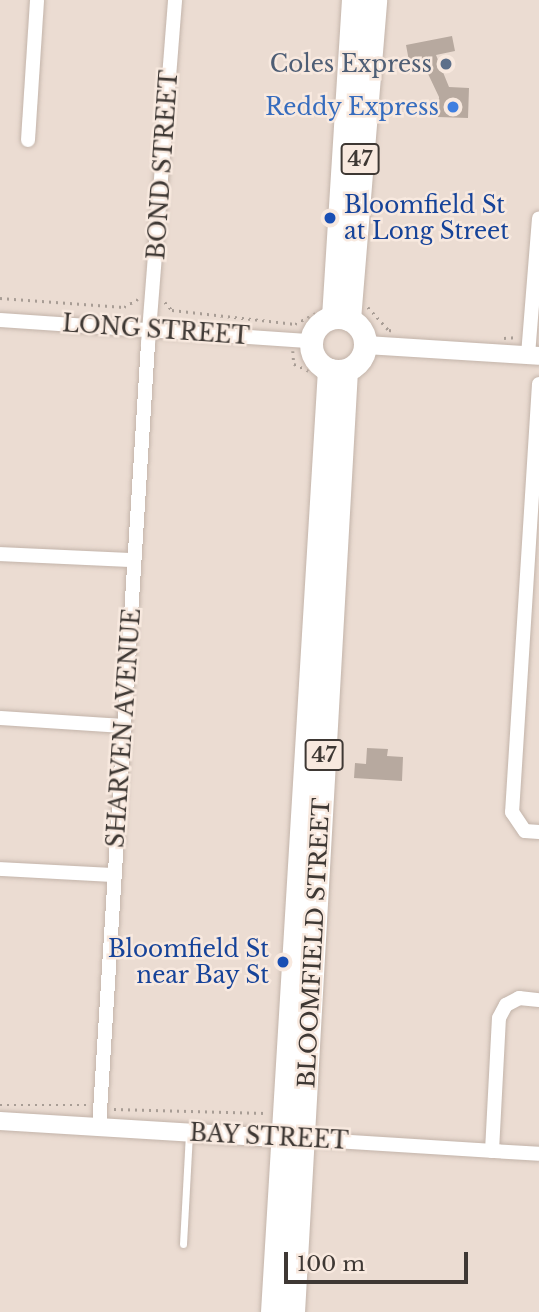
<!DOCTYPE html>
<html>
<head>
<meta charset="utf-8">
<style>
	body { margin:0 }
	#map { position:relative; width:539px; height:1312px; overflow:hidden; background:#ebdcd2; font-family:"Libre Baskerville",serif }
	div>[style] { position:absolute }
	[style*='--x'] { left:calc(var(--x)*1px); top:calc(var(--y)*1px); width:calc(var(--w)*1px); rotate:calc(var(--a)*1deg) }
	.building>* { inset:0; background:#b7a99f }
	.path>* { height:2.5px; margin-top:-1.25px; transform-origin:0; background:repeating-linear-gradient(90deg,#a89d95 0 2px,transparent 0 7px) }
	.roads { filter:drop-shadow(0 0 2px #c3b4aa) drop-shadow(0 0 2px #c3b4aa) }
	.service>* { height:7px; margin:-3.5px; padding:0 3.5px; transform-origin:3.5px; border-radius:3.5px; background:#fff }
	.minor>* { height:14px; margin:-7px; padding:0 7px; transform-origin:7px; border-radius:7px; background:#fff }
	.tertiary>* { height:18px; margin:-9px; padding:0 9px; transform-origin:9px; border-radius:9px; background:#fff }
	.trunk>* { height:23px; margin:-11.5px; padding:0 11.5px; transform-origin:11.5px; border-radius:11.5px; background:#fff }
	.trunk>.ring { margin:-11.5px; padding:0; box-sizing:content-box; background:none; border:23px solid #fff; border-radius:50% }
	.dots>* { width:19px; height:19px; translate:-50% -50%; box-sizing:border-box; border:4px solid #f8e9df; border-radius:50% }
	span { translate:-50% -50%; white-space:nowrap; text-align:center; line-height:1.15; -webkit-text-stroke:5px #f8e9df; paint-order:stroke }
	.shield-label span { padding:2px 5px; background:#f8e9df; border:2px solid; border-radius:5px; -webkit-text-stroke-width:0 }
	.shield-label { font-size:21px; color:#3e3834; font-weight:700 }
	.service-label { font-size:23px; color:#4e5e75 }
	.right { translate:-100% -50%; text-align:right }
	.shop-label { font-size:23px; color:#366cbe }
	.street-label { font-size:23px; color:#3e3834 }
	.transit-label { font-size:23px; color:#164399 }
	.left { translate:0 -50%; text-align:left }
	.scale { position:absolute; left:284px; top:1252px; width:184px; height:32px; box-sizing:border-box; border:4px solid #3e3834; border-top:0; padding-left:9px; font-size:21px; line-height:24px; white-space:nowrap; color:#3e3834; -webkit-text-stroke:5px #f8e9df; paint-order:stroke }
</style>
</head>
<body>
<div id="map">
	<div class="building">
		<div style="clip-path:polygon(452px 36px,455px 51px,436px 55px,449px 87px,469px 88px,468px 118px,438px 117px,439px 97px,421px 59px,409px 61px,406px 45px)"></div>
		<div style="clip-path:polygon(367px 748px,388px 749px,387px 756px,403px 757px,402px 781px,354px 778px,355px 763px,366px 764px)"></div>
	</div>
	<div class="path">
		<div style="--x:0;--y:298;--w:124;--a:4.2"></div>
		<div style="--x:124;--y:307;--w:16;--a:-30"></div>
		<div style="--x:165;--y:302;--w:11;--a:49"></div>
		<div style="--x:172;--y:310;--w:124;--a:6.5"></div>
		<div style="--x:295;--y:324;--w:24;--a:-28"></div>
		<div style="--x:368;--y:307;--w:31;--a:48"></div>
		<div style="--x:389;--y:330;--w:7;--a:8"></div>
		<div style="--x:504;--y:338;--w:14;--a:-4"></div>
		<div style="--x:293;--y:351;--w:13;--a:86"></div>
		<div style="--x:294;--y:364;--w:19;--a:25"></div>
		<div style="--x:0;--y:1105;--w:87;--a:0"></div>
		<div style="--x:114;--y:1109;--w:153;--a:1.5"></div>
	</div>
	<div class="roads">
		<div class="service">
			<div style="--x:183;--y:1244;--w:111;--a:-86.9"></div>
		</div>
		<div class="minor">
			<div style="--x:28;--y:140;--w:140;--a:-86.3"></div>
			<div style="--x:0;--y:320;--w:312;--a:3.9"></div>
			<div style="--x:528;--y:355;--w:137;--a:-85.4"></div>
			<div style="--x:539;--y:384;--w:429;--a:93.6"></div>
			<div style="--x:512;--y:812;--w:23;--a:56"></div>
			<div style="--x:525;--y:831;--w:14;--a:4"></div>
			<div style="--x:0;--y:554;--w:134;--a:2.6"></div>
			<div style="--x:0;--y:718;--w:124;--a:3.7"></div>
			<div style="--x:0;--y:869;--w:115;--a:3"></div>
			<div style="--x:99;--y:1127;--w:785;--a:-86.42"></div>
			<div style="--x:148;--y:344;--w:345;--a:-85.5"></div>
			<div style="--x:303;--y:1139;--w:236;--a:3.6"></div>
			<div style="--x:492;--y:1151;--w:133;--a:-87"></div>
			<div style="--x:499;--y:1018;--w:15;--a:-62"></div>
			<div style="--x:506;--y:1005;--w:15;--a:-28"></div>
			<div style="--x:519;--y:998;--w:20;--a:6"></div>
		</div>
		<div class="tertiary">
			<div style="--x:366;--y:345;--w:173;--a:3.6"></div>
			<div style="--x:0;--y:1121;--w:294;--a:3.5"></div>
		</div>
		<div class="trunk">
			<div class="ring" style="left:311px;top:317px;width:31px;height:31px"></div>
			<div style="--x:333;--y:317;--w:318;--a:-86.4"></div>
			<div style="--x:349;--y:319;--w:320;--a:-85.3"></div>
			<div style="--x:272;--y:1312;--w:944;--a:-86.54"></div>
			<div style="--x:293;--y:1312;--w:943;--a:-86.78"></div>
		</div>
	</div>
	<div class="dots">
		<div style="left:446px;top:64px;background:#5c6f8a"></div>
		<div style="left:453px;top:107px;background:#3f7fe0"></div>
		<div style="left:330px;top:218px;background:#1a4fb4"></div>
		<div style="left:283px;top:962px;background:#1a4fb4"></div>
	</div>
	<div class="shield-label">
		<span style="left:360px;top:159px">47</span>
		<span style="left:324px;top:755px">47</span>
	</div>
	<div class="service-label">
		<span class="right" style="left:432px;top:64px">Coles Express</span>
	</div>
	<div class="shop-label">
		<span class="right" style="left:439px;top:107px">Reddy Express</span>
	</div>
	<div class="street-label">
		<span style="left:163px;top:165px;rotate:-86deg">BOND STREET</span>
		<span style="left:156px;top:330px;rotate:4deg">LONG STREET</span>
		<span style="left:124px;top:728px;rotate:-86deg">SHARVEN AVENUE</span>
		<span style="left:314px;top:943px;rotate:-87deg">BLOOMFIELD STREET</span>
		<span style="left:269px;top:1137px;rotate:3deg">BAY STREET</span>
	</div>
	<div class="transit-label">
		<span class="left" style="left:344px;top:218px">Bloomfield St<br>at Long Street</span>
		<span class="right" style="left:269px;top:962px">Bloomfield St<br>near Bay St</span>
	</div>
	<div class="scale">100 m</div>
</div>
</body>
</html>
